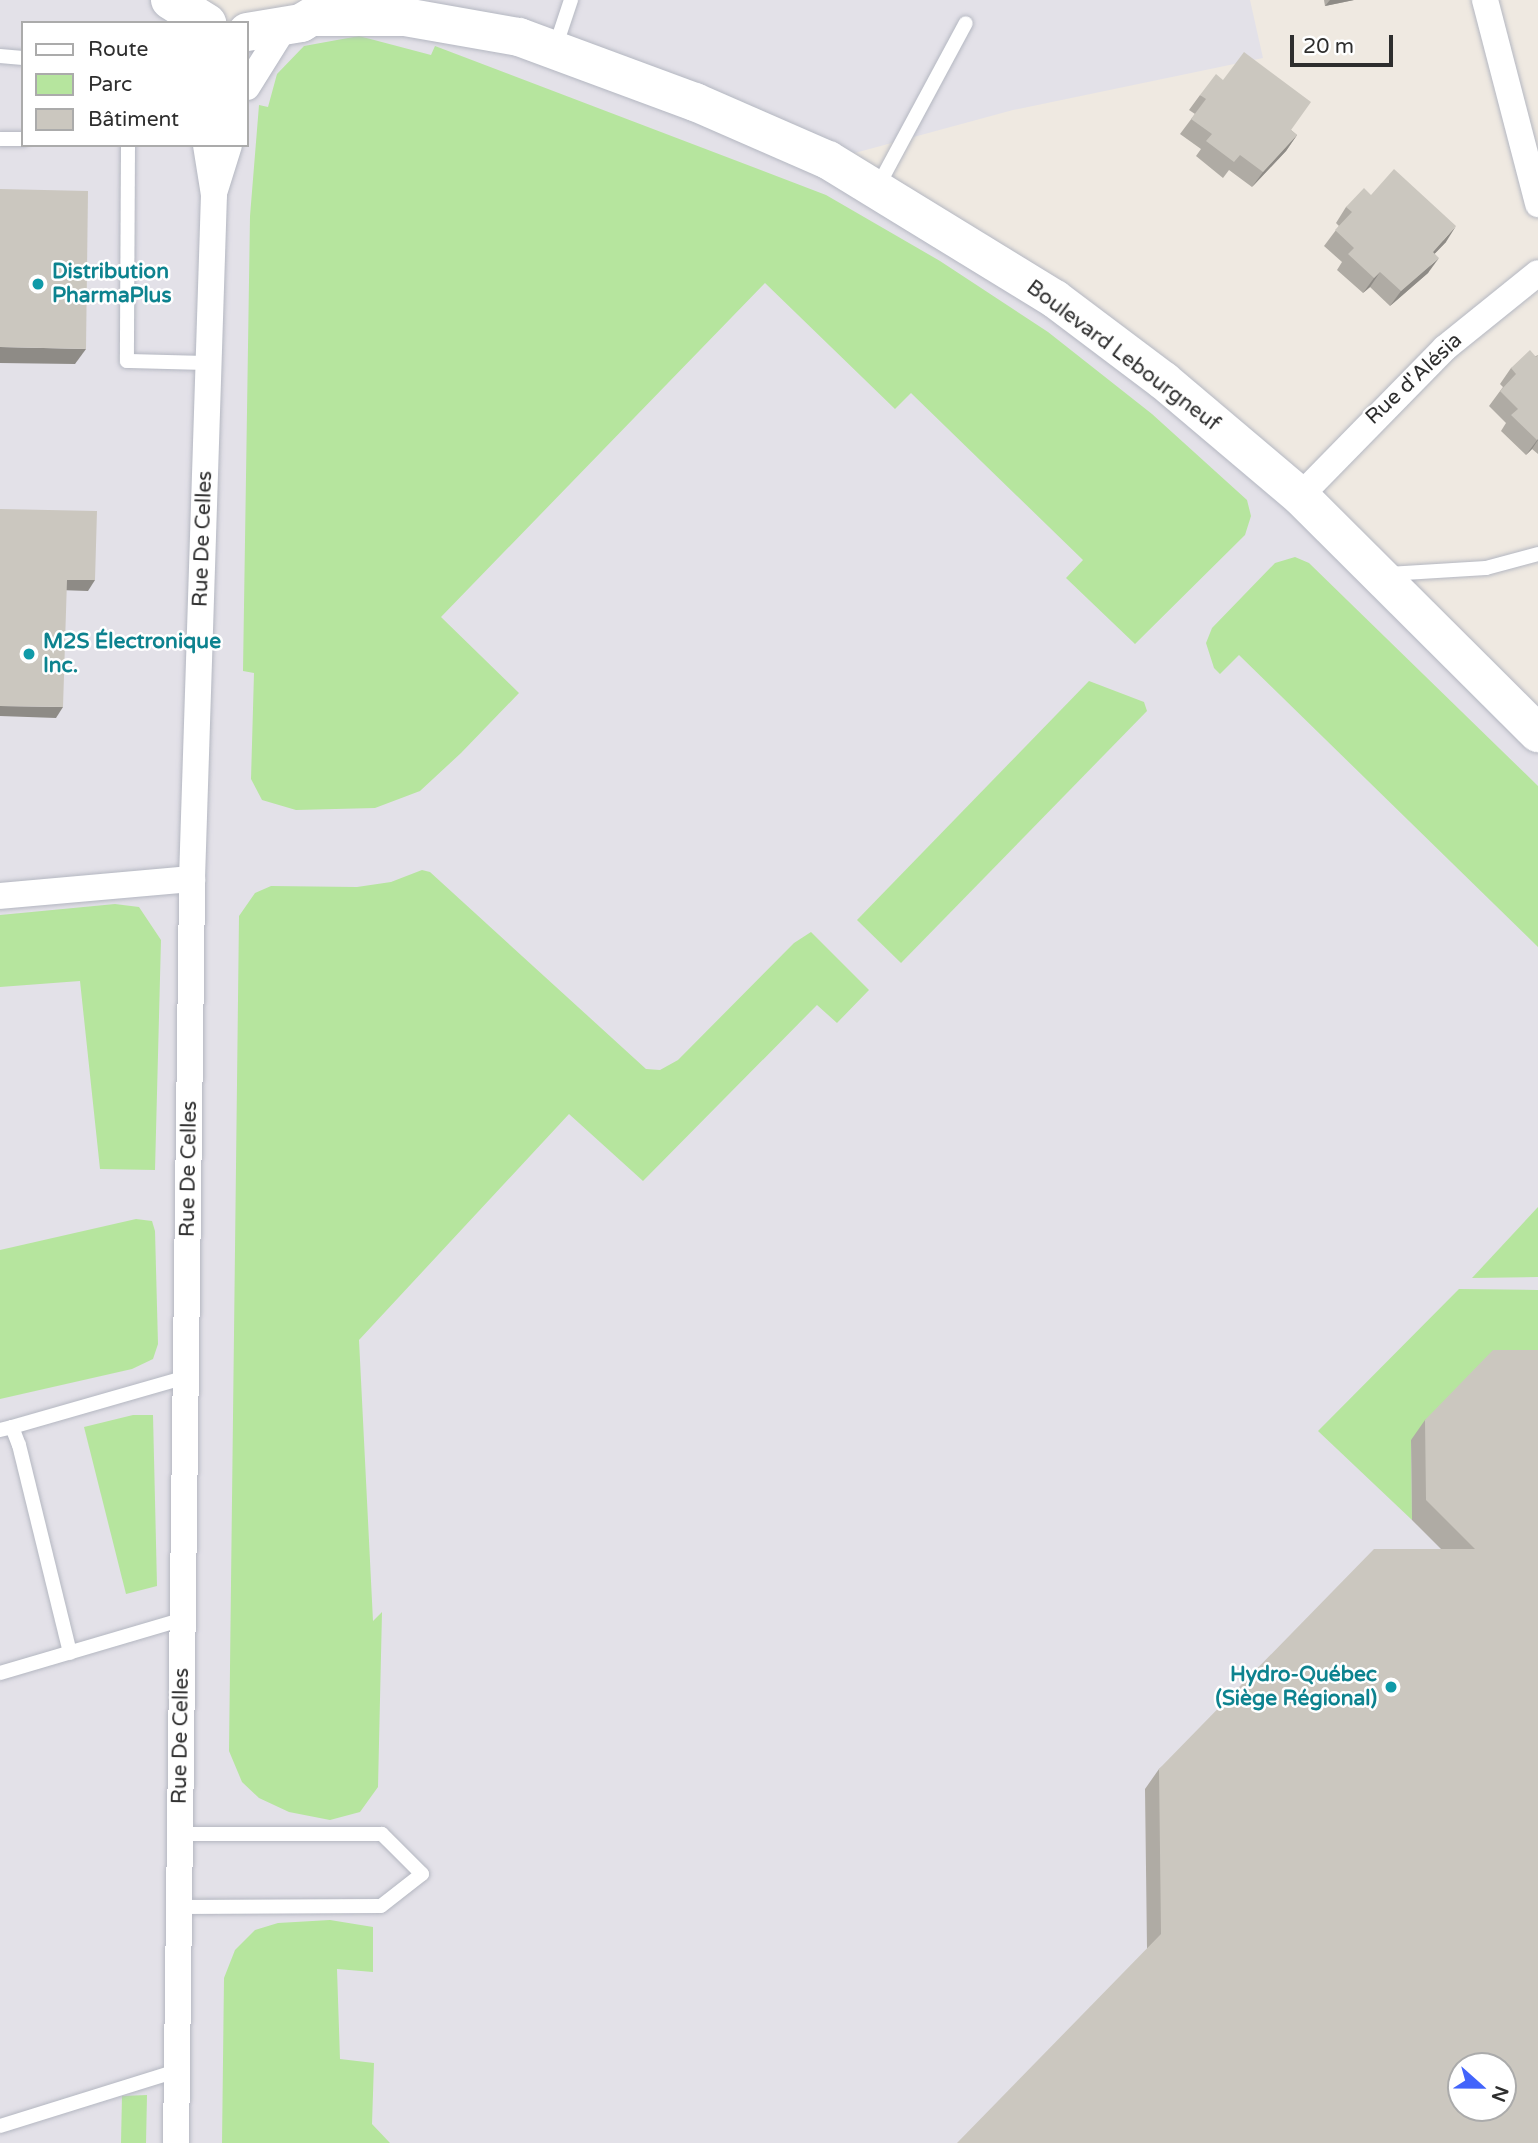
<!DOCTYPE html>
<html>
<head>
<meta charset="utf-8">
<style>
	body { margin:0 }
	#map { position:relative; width:1538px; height:2143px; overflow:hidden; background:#efe9e1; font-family:"Varela Round",sans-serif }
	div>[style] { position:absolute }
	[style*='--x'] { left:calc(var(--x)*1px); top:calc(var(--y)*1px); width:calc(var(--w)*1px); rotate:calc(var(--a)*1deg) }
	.industrial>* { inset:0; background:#e3e1e8 }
	.green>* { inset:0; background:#b6e59e }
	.roads { filter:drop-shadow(0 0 2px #b4b7c1) drop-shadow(0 0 2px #b4b7c1) }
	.lane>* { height:14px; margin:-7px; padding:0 7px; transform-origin:7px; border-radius:7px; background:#fff }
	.street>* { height:26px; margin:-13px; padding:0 13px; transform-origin:13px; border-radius:13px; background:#fff }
	.secondary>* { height:38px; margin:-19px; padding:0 19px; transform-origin:19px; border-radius:19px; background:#fff }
	.wall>* { inset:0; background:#afaba4 }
	.shaded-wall>* { inset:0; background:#8e8b86 }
	.building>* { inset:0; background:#cbc7bf }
	.dots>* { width:19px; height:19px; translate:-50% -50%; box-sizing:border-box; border:4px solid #fff; border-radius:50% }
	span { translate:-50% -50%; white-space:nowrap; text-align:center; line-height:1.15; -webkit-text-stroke:5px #fff; paint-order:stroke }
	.culture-label { font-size:21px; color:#0d838f; font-weight:700 }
	.left { translate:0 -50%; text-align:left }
	.right { translate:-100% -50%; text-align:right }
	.street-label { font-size:21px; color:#2e2e2e }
	.legend { position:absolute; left:21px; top:21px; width:228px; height:126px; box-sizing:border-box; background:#fff; border:2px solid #ababab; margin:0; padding:9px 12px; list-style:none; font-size:21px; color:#2e2e2e }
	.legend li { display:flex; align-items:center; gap:14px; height:35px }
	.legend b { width:35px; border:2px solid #ababab }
	.north { position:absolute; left:1447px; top:2052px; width:70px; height:70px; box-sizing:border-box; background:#fff; border:2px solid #ababab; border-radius:50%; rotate:111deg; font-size:19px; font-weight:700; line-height:28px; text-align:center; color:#2e2e2e }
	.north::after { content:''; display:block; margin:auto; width:24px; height:32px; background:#4264fb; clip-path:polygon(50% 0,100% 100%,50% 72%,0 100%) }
	.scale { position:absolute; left:1290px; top:35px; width:103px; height:32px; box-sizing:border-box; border:4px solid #2e2e2e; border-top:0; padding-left:9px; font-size:21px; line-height:24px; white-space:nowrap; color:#2e2e2e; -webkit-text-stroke:5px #fff; paint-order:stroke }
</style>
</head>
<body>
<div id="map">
	<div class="industrial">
		<div style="clip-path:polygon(evenodd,0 0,170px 0,207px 23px,23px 23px,23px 145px,247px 145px,247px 32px,339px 0,1250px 0,1263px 58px,1013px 110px,829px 160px,1055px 299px,1538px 733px,1538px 2143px,0 2143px,0 0,1461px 2066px,1503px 2066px,1503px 2108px,1461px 2108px,1461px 2066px)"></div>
	</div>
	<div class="green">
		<div style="clip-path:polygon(359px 36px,431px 55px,435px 46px,826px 195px,940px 261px,1048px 332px,1152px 414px,1247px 500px,1251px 516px,1245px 535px,1135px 644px,1066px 578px,1083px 560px,911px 393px,895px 409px,765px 283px,441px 617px,519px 693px,461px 753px,420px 791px,375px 808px,296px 810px,262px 800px,251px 779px,254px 673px,243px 671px,250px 216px,259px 105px,268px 107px,277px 74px,304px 46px)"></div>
		<div style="clip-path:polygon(1295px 557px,1309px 563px,1538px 786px,1538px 947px,1239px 655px,1220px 674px,1214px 668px,1206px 643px,1212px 628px,1275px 563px)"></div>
		<div style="clip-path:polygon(1089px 681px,1144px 702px,1147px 711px,901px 963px,857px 920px)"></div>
		<div style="clip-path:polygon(422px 870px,430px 872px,646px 1069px,660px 1070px,678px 1060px,794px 943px,811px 932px,869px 990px,837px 1023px,817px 1005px,643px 1181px,569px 1114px,359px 1340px,373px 1621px,382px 1612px,378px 1787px,360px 1812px,330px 1820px,289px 1812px,259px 1798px,242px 1782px,229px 1751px,239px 916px,255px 893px,271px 886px,357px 887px,391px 882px)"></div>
		<div style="clip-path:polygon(115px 904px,139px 907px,161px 940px,155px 1170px,100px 1169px,80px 981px,0 987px,0 915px)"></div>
		<div style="clip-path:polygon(1538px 1207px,1538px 1277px,1472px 1278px)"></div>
		<div style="clip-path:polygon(136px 1219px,152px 1221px,155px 1231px,158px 1344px,153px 1359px,132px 1369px,0 1399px,0 1250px)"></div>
		<div style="clip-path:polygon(1459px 1289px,1538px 1290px,1538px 1370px,1411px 1440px,1412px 1520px,1318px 1431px)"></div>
		<div style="clip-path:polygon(133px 1415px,153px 1415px,157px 1586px,126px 1594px,84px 1427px)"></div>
		<div style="clip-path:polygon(330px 1920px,373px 1927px,373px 1972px,337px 1969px,340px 2059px,374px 2063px,372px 2124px,390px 2143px,222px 2143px,224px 1978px,235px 1950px,255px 1930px,278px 1923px)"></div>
		<div style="clip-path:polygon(147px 2095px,146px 2143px,121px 2143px,122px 2096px)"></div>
	</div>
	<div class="roads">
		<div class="lane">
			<div style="--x:555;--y:48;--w:51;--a:-71.6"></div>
			<div style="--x:0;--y:56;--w:23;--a:5"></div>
			<div style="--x:0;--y:139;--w:23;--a:0"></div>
			<div style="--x:128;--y:145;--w:216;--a:90.3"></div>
			<div style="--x:127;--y:361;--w:81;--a:1.4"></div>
			<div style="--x:877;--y:188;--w:187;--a:-61.7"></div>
			<div style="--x:1388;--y:574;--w:98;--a:-3.5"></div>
			<div style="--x:1486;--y:568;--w:54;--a:-15.1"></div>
			<div style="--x:12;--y:1427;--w:181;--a:-16"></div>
			<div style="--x:0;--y:1430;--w:12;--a:-14"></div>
			<div style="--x:12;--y:1427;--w:19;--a:69"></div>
			<div style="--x:19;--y:1445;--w:214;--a:76.2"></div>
			<div style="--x:0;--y:1673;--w:191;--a:-16.4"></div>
			<div style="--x:179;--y:1907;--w:202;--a:-0.3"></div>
			<div style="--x:381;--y:1906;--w:52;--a:-38"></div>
			<div style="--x:422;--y:1874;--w:57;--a:-135"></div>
			<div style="--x:382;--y:1834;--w:202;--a:180"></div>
			<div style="--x:0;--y:2126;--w:185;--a:-17.3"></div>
		</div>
		<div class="street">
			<div style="--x:1485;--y:0;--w:211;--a:75.4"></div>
			<div style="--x:247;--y:87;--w:70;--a:-57.9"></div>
			<div style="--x:215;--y:190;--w:47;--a:-72.7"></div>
			<div style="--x:1300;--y:496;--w:207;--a:-45.6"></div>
			<div style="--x:1445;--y:348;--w:119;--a:-38.9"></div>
			<div style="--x:0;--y:896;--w:193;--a:-5.1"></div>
			<div style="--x:176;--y:2143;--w:1264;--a:-89.27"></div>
			<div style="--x:192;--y:879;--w:684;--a:-88.16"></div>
			<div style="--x:214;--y:195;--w:51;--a:-99.1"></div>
		</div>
		<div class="secondary">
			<div style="--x:170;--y:0;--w:44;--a:31.9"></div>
			<div style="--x:315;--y:17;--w:90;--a:0"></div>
			<div style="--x:405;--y:17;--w:116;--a:10"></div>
			<div style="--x:519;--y:37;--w:188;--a:20.3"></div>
			<div style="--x:695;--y:102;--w:145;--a:23.6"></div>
			<div style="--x:828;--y:160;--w:266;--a:31.5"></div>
			<div style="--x:1055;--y:299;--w:136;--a:37"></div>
			<div style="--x:1164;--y:381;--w:178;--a:40.2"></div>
			<div style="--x:1300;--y:496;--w:336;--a:44.9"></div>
			<div style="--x:247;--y:32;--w:55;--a:-9.5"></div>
			<div style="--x:301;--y:23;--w:41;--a:-31"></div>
		</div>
	</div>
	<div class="wall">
		<div style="clip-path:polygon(1324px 0,1354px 0,1325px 6px)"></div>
		<div style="clip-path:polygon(1200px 95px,1291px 130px,1297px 135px,1286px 151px,1252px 187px,1229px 170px,1223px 178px,1196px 156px,1201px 149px,1180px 134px,1195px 114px,1189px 110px)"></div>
		<div style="clip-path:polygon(1371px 195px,1446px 242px,1434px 254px,1428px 273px,1390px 306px,1370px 287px,1363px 293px,1337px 270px,1342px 262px,1324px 246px,1339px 226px,1336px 223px,1346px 207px)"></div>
		<div style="clip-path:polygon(1538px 355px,1538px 454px,1532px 449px,1526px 455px,1501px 431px,1506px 423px,1489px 406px,1503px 387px,1500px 384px,1511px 368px)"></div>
		<div style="clip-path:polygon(1538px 1350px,1538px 2143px,1147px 1949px,1145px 1789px,1159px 1769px,1441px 1549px,1412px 1520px,1411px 1440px,1425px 1420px)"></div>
	</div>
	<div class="shaded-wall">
		<div style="clip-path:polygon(1330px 0,1354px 0,1325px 6px)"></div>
		<div style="clip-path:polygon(1297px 135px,1286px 151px,1252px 187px,1263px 172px)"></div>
		<div style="clip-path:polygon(1456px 226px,1446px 242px,1422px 267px,1433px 252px)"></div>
		<div style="clip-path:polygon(1439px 258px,1428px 273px,1390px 306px,1401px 291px)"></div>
		<div style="clip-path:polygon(1380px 272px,1370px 287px,1363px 293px,1374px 278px)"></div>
		<div style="clip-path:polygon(0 347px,86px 349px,75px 364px,0 363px)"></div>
		<div style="clip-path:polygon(1538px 439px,1538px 440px,1532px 449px,1526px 455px)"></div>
		<div style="clip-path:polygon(67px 580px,95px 580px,88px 591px,59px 590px)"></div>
		<div style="clip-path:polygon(0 706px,63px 707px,56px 718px,0 716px)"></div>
	</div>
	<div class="building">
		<div style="clip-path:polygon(1244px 52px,1311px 102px,1291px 130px,1297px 135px,1263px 172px,1240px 155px,1234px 162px,1206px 141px,1212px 134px,1191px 119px,1206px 99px,1200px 95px,1216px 74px,1223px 80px)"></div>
		<div style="clip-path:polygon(1394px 169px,1456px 226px,1433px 252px,1439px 258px,1401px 291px,1380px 272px,1374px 278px,1348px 254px,1354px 248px,1335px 230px,1352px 212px,1346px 207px,1364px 188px,1371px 195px)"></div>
		<div style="clip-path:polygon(0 189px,88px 191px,86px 349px,0 347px)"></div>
		<div style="clip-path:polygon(1530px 350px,1536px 357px,1538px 355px,1538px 439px,1537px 440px,1511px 415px,1518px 409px,1500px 391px,1516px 374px,1511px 368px)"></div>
		<div style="clip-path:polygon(0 509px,97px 511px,95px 580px,67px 580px,63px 707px,0 706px)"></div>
		<div style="clip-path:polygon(evenodd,1493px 1350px,1538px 1350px,1538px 2143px,957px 2143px,1161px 1934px,1159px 1769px,1374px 1549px,1475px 1549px,1426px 1500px,1425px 1420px,1493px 1350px,1461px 2066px,1503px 2066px,1503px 2108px,1461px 2108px,1461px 2066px)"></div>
	</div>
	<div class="dots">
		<div style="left:38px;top:284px;background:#0f9aa8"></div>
		<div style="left:29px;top:654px;background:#0f9aa8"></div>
		<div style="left:1391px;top:1687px;background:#0f9aa8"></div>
	</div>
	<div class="culture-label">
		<span class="left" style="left:52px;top:284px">Distribution<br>PharmaPlus</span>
		<span class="left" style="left:43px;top:654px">M2S Électronique<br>Inc.</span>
		<span class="right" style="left:1377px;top:1687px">Hydro-Québec<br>(Siège Régional)</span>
	</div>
	<div class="street-label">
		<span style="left:1123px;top:356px;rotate:37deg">Boulevard Lebourgneuf</span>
		<span style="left:1414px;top:379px;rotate:-43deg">Rue d'Alésia</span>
		<span style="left:203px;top:539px;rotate:-88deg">Rue De Celles</span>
		<span style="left:189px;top:1169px;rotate:-89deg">Rue De Celles</span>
		<span style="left:181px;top:1736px;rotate:-89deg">Rue De Celles</span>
	</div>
	<ul class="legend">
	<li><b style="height:9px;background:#fff"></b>Route</li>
	<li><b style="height:19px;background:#b6e59e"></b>Parc</li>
	<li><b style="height:19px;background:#cbc7bf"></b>Bâtiment</li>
	</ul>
	<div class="north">N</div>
	<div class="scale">20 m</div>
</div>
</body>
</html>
